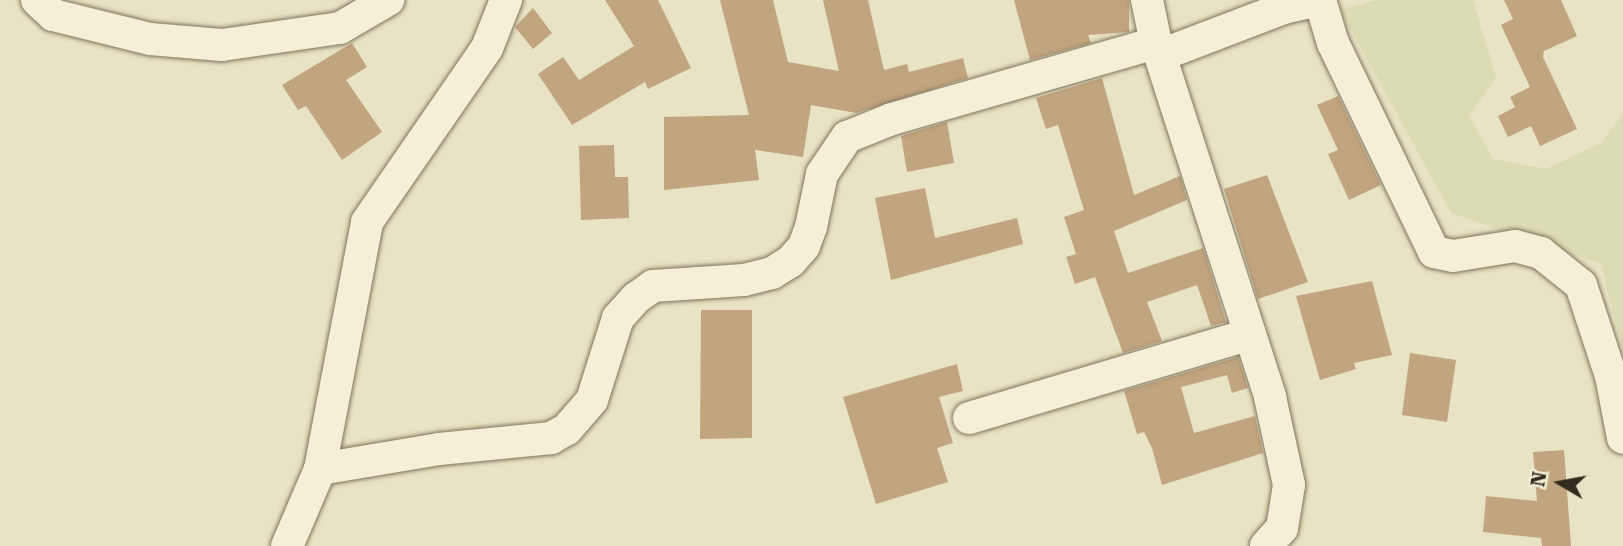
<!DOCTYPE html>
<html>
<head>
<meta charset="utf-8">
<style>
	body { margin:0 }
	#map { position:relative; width:1623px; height:546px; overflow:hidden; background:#e8e3c4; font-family:"Roboto Serif",serif }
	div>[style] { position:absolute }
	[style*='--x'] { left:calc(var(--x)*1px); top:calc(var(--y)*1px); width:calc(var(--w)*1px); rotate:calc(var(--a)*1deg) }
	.farmland>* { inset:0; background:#dcdcb3 }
	.building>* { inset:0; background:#c1a57f }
	.roads { filter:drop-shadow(0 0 2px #80755d) drop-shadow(0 0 2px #80755d) }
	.minor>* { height:32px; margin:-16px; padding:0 16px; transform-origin:16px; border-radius:16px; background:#f4efd6 }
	span { translate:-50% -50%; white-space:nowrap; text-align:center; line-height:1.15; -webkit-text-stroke:5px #f0ecd3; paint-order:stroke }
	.north { position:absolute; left:1525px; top:448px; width:70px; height:70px; -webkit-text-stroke:5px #f0ecd3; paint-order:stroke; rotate:280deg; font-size:19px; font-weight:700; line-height:28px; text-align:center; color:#322b1f }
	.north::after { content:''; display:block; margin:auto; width:24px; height:32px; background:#322b1f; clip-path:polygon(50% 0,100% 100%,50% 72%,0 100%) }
</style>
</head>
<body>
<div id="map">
	<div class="farmland">
		<div style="clip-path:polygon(1377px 0,1473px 0,1496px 78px,1469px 115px,1493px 159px,1546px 169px,1601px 143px,1623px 114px,1623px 352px,1601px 264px,1451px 213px,1340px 10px)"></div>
	</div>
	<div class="building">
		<div style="clip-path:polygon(605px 0,658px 0,691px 68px,648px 89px,645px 82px,572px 125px,538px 74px,563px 57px,579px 80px,634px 46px)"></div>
		<div style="clip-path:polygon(720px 0,773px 0,788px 62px,839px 71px,823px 0,868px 0,884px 70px,907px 64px,909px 72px,963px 58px,968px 78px,856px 113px,811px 105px,803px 157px,755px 150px,759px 180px,664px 190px,664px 117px,749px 115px)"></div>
		<div style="clip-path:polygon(1014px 0,1129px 0,1129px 32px,1088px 35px,1091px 43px,1030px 60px)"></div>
		<div style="clip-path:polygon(1504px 0,1561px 0,1577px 36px,1544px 51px,1543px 57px,1577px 129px,1540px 146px,1531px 126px,1508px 137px,1498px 116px,1515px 107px,1510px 97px,1530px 87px,1501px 25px,1513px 19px)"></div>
		<div style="clip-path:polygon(533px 8px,552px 33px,533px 49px,515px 27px)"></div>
		<div style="clip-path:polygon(352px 43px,367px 67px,346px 80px,382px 132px,342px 160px,306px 106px,298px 110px,282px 85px)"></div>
		<div style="clip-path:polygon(1102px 78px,1134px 195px,1180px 176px,1187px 200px,1114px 231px,1128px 273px,1203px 248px,1226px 322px,1211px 326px,1197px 285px,1147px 302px,1162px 341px,1123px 353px,1095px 277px,1075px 284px,1066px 257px,1076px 254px,1064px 217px,1084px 210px,1058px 125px,1046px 129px,1036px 98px)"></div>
		<div style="clip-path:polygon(1338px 96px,1381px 185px,1349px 200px,1328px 154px,1338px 150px,1317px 105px)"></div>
		<div style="clip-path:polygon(947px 122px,954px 163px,907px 172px,901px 136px)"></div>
		<div style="clip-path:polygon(614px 145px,615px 177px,628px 177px,629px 218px,581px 220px,579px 146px)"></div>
		<div style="clip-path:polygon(1267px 175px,1308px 282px,1258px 299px,1224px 189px)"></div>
		<div style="clip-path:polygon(925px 188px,935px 238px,1017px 218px,1023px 244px,891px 280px,875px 198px)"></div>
		<div style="clip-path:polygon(1372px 281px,1392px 355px,1354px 363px,1356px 369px,1320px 380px,1296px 296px)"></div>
		<div style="clip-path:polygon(701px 310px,752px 310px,752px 438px,700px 439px)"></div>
		<div style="clip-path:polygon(1410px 353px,1456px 360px,1447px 422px,1402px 415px)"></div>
		<div style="clip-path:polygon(1238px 357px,1248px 388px,1232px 393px,1227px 375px,1181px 387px,1194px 433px,1255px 416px,1263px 453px,1162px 485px,1152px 448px,1144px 432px,1137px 434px,1124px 391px)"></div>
		<div style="clip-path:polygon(957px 364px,963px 391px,939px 397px,953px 443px,937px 448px,948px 482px,876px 504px,843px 397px)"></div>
		<div style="clip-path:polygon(1564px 450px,1571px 546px,1542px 546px,1541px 538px,1483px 532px,1486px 496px,1537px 501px,1533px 452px)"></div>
	</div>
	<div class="roads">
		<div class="minor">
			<div style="--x:37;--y:0;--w:22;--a:43"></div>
			<div style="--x:53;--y:15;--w:100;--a:13.9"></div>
			<div style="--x:150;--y:39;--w:72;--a:4.8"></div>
			<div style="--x:222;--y:45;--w:119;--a:-8.2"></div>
			<div style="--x:340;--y:28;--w:56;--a:-30.3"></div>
			<div style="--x:1147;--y:0;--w:44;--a:78.2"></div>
			<div style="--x:1156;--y:43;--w:372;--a:72.1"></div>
			<div style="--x:1270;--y:397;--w:90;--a:77.8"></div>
			<div style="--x:1289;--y:485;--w:44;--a:99.2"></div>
			<div style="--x:1282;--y:528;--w:24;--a:132"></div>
			<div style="--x:1320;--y:0;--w:45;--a:73.2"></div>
			<div style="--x:1333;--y:43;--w:232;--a:64.2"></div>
			<div style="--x:1434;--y:252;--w:19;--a:12"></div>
			<div style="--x:1453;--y:256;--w:63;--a:-9.2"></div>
			<div style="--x:1515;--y:246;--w:27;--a:15"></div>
			<div style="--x:1541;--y:253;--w:51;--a:38.7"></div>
			<div style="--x:1581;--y:285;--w:96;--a:71.8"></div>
			<div style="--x:1611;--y:376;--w:63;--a:79"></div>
			<div style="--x:1161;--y:55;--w:132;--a:-20.9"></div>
			<div style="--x:1284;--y:8;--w:35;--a:-13"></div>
			<div style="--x:969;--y:418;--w:293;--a:-16.6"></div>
			<div style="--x:320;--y:469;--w:121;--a:-9.5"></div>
			<div style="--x:439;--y:449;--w:113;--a:-5.6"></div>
			<div style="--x:551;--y:438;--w:18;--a:-29"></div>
			<div style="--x:567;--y:429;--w:38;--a:-49"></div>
			<div style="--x:592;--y:400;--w:86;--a:-72.4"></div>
			<div style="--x:618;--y:318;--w:27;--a:-48"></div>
			<div style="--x:636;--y:298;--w:21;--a:-35"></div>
			<div style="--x:653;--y:286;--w:91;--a:-3.8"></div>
			<div style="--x:744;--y:280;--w:29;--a:-14"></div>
			<div style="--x:772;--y:273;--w:22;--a:-32"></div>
			<div style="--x:791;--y:261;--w:20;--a:-49"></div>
			<div style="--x:804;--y:246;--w:20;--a:-70"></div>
			<div style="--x:811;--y:227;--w:54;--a:-78.3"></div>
			<div style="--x:822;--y:174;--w:45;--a:-56"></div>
			<div style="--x:847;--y:137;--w:48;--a:-21.8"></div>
			<div style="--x:892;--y:119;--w:275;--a:-16.1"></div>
			<div style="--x:287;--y:546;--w:84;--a:-66.8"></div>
			<div style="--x:320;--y:469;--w:251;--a:-79.2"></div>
			<div style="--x:367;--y:222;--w:211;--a:-55.4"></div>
			<div style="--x:487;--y:48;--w:52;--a:-68.4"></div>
		</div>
	</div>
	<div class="north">N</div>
</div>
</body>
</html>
